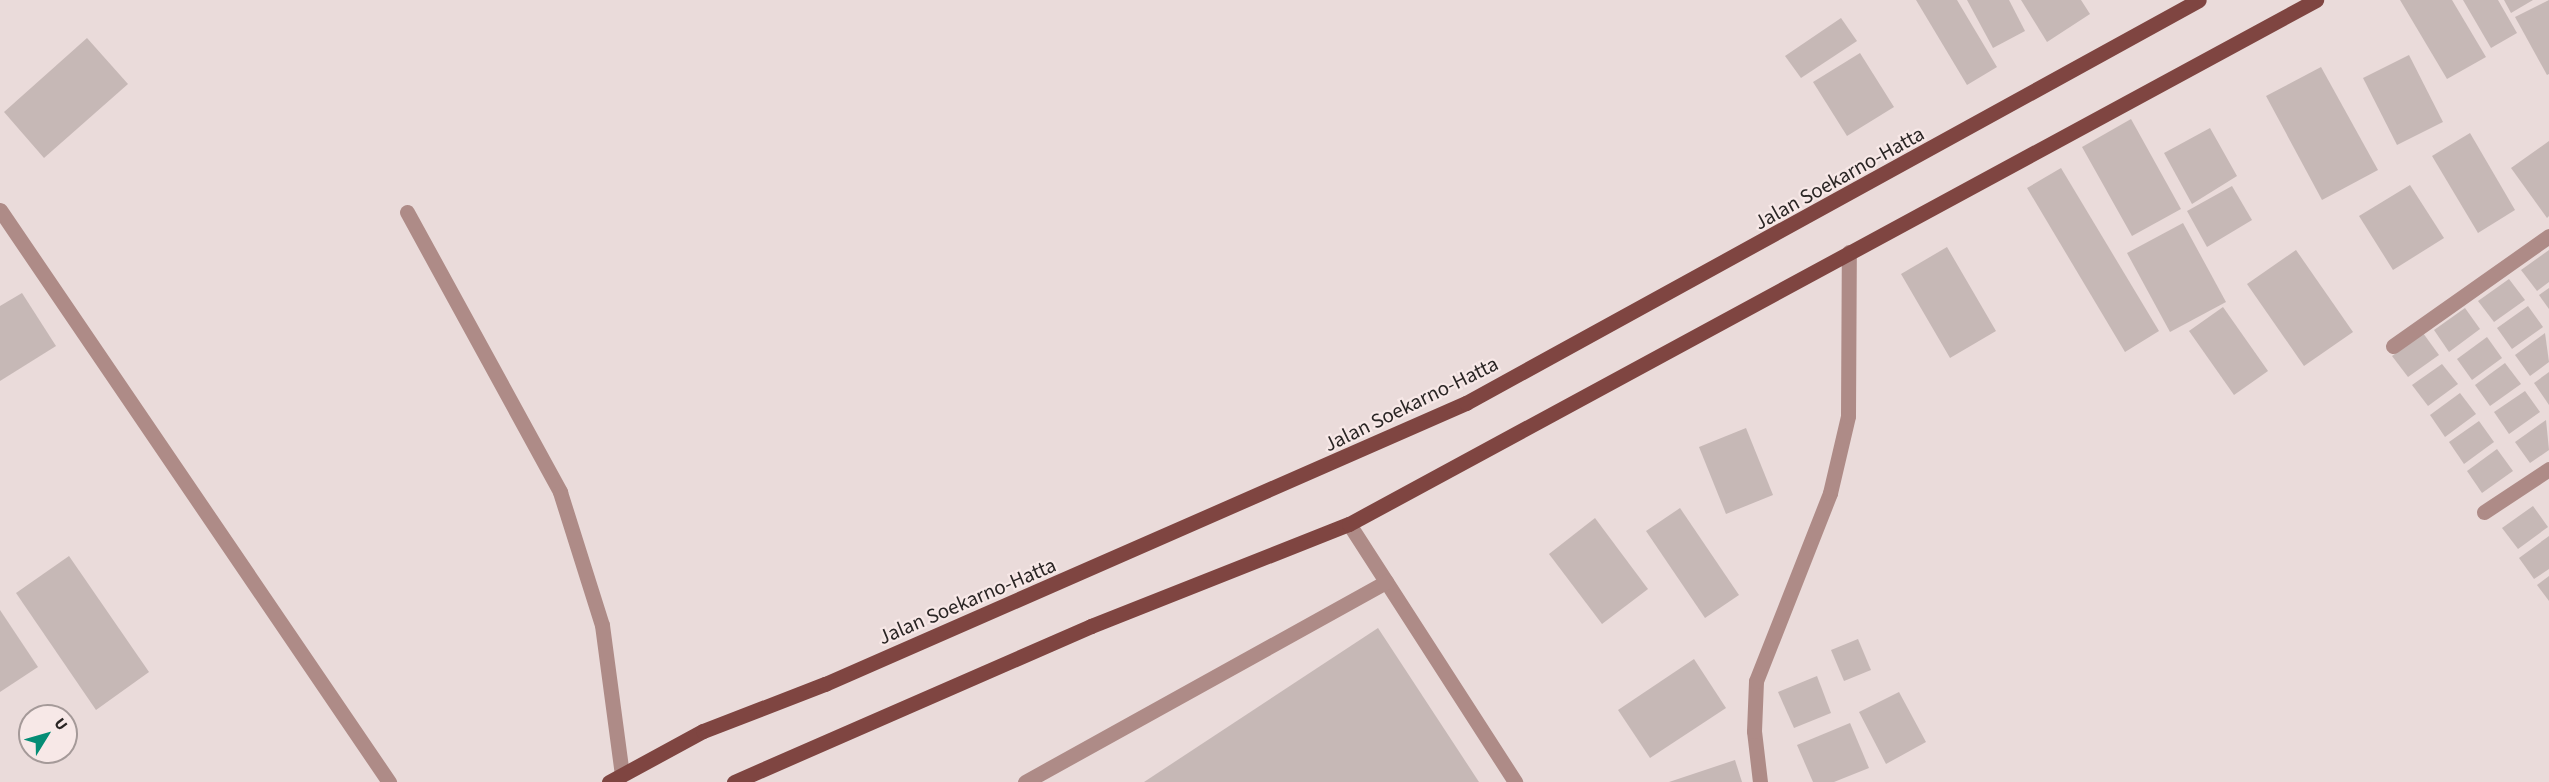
<!DOCTYPE html>
<html>
<head>
<meta charset="utf-8">
<style>
	body { margin:0 }
	#map { position:relative; width:2549px; height:782px; overflow:hidden; background:#eadbda; font-family:"Source Sans 3",sans-serif }
	div>[style] { position:absolute }
	[style*='--x'] { left:calc(var(--x)*1px); top:calc(var(--y)*1px); width:calc(var(--w)*1px); rotate:calc(var(--a)*1deg) }
	.building>* { inset:0; background:#c6b8b6 }
	.minor>* { height:15px; margin:-7.5px; padding:0 7.5px; transform-origin:7.5px; border-radius:7.5px; background:#ae8b87 }
	.major>* { height:15px; margin:-7.5px; padding:0 7.5px; transform-origin:7.5px; border-radius:7.5px; background:#7f4541 }
	span { translate:-50% -50%; white-space:nowrap; text-align:center; line-height:1.15; -webkit-text-stroke:4.5px #f7e8e7; paint-order:stroke }
	.street-label { font-size:21px; color:#2a2524 }
	.north { position:absolute; left:18px; top:704px; width:60px; height:60px; box-sizing:border-box; background:#f7e8e7; border:2px solid #a59a99; border-radius:50%; rotate:53deg; font-size:16px; font-weight:700; line-height:24px; text-align:center; color:#2a2524 }
	.north::after { content:''; display:block; margin:auto; width:21px; height:27px; background:#048d75; clip-path:polygon(50% 0,100% 100%,50% 72%,0 100%) }
</style>
</head>
<body>
<div id="map">
	<div class="building">
		<div style="clip-path:polygon(1916px 0,1957px 0,1997px 67px,1967px 85px)"></div>
		<div style="clip-path:polygon(1967px 0,2009px 0,2025px 31px,1993px 48px)"></div>
		<div style="clip-path:polygon(2021px 0,2081px 0,2090px 14px,2047px 42px)"></div>
		<div style="clip-path:polygon(2400px 0,2452px 0,2486px 57px,2447px 79px)"></div>
		<div style="clip-path:polygon(2463px 0,2498px 0,2517px 33px,2491px 48px)"></div>
		<div style="clip-path:polygon(2504px 0,2533px 0,2511px 13px)"></div>
		<div style="clip-path:polygon(2549px 0,2549px 74px,2547px 75px,2515px 17px)"></div>
		<div style="clip-path:polygon(1841px 18px,1857px 41px,1801px 78px,1785px 56px)"></div>
		<div style="clip-path:polygon(87px 38px,128px 84px,44px 158px,4px 112px)"></div>
		<div style="clip-path:polygon(1860px 53px,1894px 107px,1847px 136px,1813px 82px)"></div>
		<div style="clip-path:polygon(2409px 55px,2443px 122px,2397px 145px,2363px 78px)"></div>
		<div style="clip-path:polygon(2321px 67px,2378px 170px,2322px 200px,2266px 96px)"></div>
		<div style="clip-path:polygon(2131px 119px,2181px 209px,2132px 236px,2082px 147px)"></div>
		<div style="clip-path:polygon(2210px 128px,2237px 176px,2192px 204px,2164px 153px)"></div>
		<div style="clip-path:polygon(2470px 133px,2515px 210px,2478px 233px,2432px 156px)"></div>
		<div style="clip-path:polygon(2549px 141px,2549px 216px,2547px 218px,2511px 168px)"></div>
		<div style="clip-path:polygon(2061px 168px,2159px 331px,2125px 352px,2027px 188px)"></div>
		<div style="clip-path:polygon(2410px 185px,2444px 238px,2393px 270px,2359px 216px)"></div>
		<div style="clip-path:polygon(2232px 186px,2252px 220px,2207px 247px,2187px 211px)"></div>
		<div style="clip-path:polygon(2183px 223px,2226px 302px,2170px 332px,2127px 253px)"></div>
		<div style="clip-path:polygon(1947px 247px,1996px 331px,1950px 358px,1901px 274px)"></div>
		<div style="clip-path:polygon(2296px 250px,2353px 332px,2304px 366px,2247px 284px)"></div>
		<div style="clip-path:polygon(2549px 250px,2549px 282px,2537px 291px,2521px 270px)"></div>
		<div style="clip-path:polygon(2509px 279px,2525px 300px,2494px 322px,2478px 301px)"></div>
		<div style="clip-path:polygon(2549px 288px,2549px 309px,2539px 295px)"></div>
		<div style="clip-path:polygon(22px 293px,56px 346px,0 381px,0 306px)"></div>
		<div style="clip-path:polygon(2528px 306px,2543px 327px,2512px 349px,2497px 328px)"></div>
		<div style="clip-path:polygon(2223px 307px,2268px 371px,2234px 395px,2189px 331px)"></div>
		<div style="clip-path:polygon(2465px 308px,2480px 329px,2449px 352px,2434px 330px)"></div>
		<div style="clip-path:polygon(2423px 333px,2439px 355px,2408px 377px,2392px 356px)"></div>
		<div style="clip-path:polygon(2545px 333px,2549px 362px,2530px 376px,2515px 355px)"></div>
		<div style="clip-path:polygon(2487px 337px,2502px 358px,2472px 380px,2457px 359px)"></div>
		<div style="clip-path:polygon(2505px 363px,2521px 384px,2490px 406px,2475px 385px)"></div>
		<div style="clip-path:polygon(2442px 364px,2458px 384px,2428px 406px,2412px 385px)"></div>
		<div style="clip-path:polygon(2549px 372px,2549px 405px,2534px 383px)"></div>
		<div style="clip-path:polygon(2525px 391px,2540px 412px,2509px 434px,2494px 412px)"></div>
		<div style="clip-path:polygon(2460px 393px,2476px 414px,2445px 437px,2430px 415px)"></div>
		<div style="clip-path:polygon(2546px 420px,2549px 450px,2530px 463px,2515px 442px)"></div>
		<div style="clip-path:polygon(2479px 421px,2494px 442px,2464px 464px,2449px 442px)"></div>
		<div style="clip-path:polygon(1746px 428px,1773px 495px,1726px 514px,1699px 447px)"></div>
		<div style="clip-path:polygon(2497px 449px,2513px 471px,2482px 493px,2467px 471px)"></div>
		<div style="clip-path:polygon(2533px 506px,2548px 527px,2518px 549px,2502px 528px)"></div>
		<div style="clip-path:polygon(1680px 508px,1739px 595px,1705px 618px,1646px 531px)"></div>
		<div style="clip-path:polygon(1595px 518px,1648px 589px,1602px 624px,1549px 554px)"></div>
		<div style="clip-path:polygon(2549px 536px,2549px 569px,2534px 579px,2519px 558px)"></div>
		<div style="clip-path:polygon(69px 556px,149px 672px,96px 710px,16px 593px)"></div>
		<div style="clip-path:polygon(2549px 576px,2549px 601px,2537px 585px)"></div>
		<div style="clip-path:polygon(0 610px,38px 667px,0 692px)"></div>
		<div style="clip-path:polygon(1378px 628px,1479px 782px,1144px 782px)"></div>
		<div style="clip-path:polygon(1858px 639px,1871px 670px,1844px 681px,1831px 650px)"></div>
		<div style="clip-path:polygon(1694px 659px,1726px 708px,1650px 758px,1618px 710px)"></div>
		<div style="clip-path:polygon(1817px 676px,1831px 713px,1794px 728px,1778px 692px)"></div>
		<div style="clip-path:polygon(1899px 692px,1926px 742px,1886px 764px,1859px 712px)"></div>
		<div style="clip-path:polygon(1850px 723px,1869px 768px,1834px 782px,1813px 782px,1797px 745px)"></div>
		<div style="clip-path:polygon(1735px 760px,1742px 782px,1669px 782px)"></div>
	</div>
	<div class="minor">
		<div style="--x:0;--y:210;--w:692;--a:55.78"></div>
		<div style="--x:407;--y:212;--w:319;--a:61.3"></div>
		<div style="--x:560;--y:492;--w:139;--a:72.5"></div>
		<div style="--x:602;--y:625;--w:151;--a:82.4"></div>
		<div style="--x:2393;--y:346;--w:191;--a:-35.2"></div>
		<div style="--x:2484;--y:512;--w:78;--a:-33.5"></div>
		<div style="--x:1349;--y:524;--w:307;--a:57.2"></div>
		<div style="--x:1025;--y:782;--w:413;--a:-29"></div>
		<div style="--x:1760;--y:782;--w:51;--a:-96.7"></div>
		<div style="--x:1754;--y:731;--w:50;--a:-87.7"></div>
		<div style="--x:1756;--y:681;--w:202;--a:-68.5"></div>
		<div style="--x:1830;--y:493;--w:79;--a:-76.8"></div>
		<div style="--x:1848;--y:416;--w:164;--a:-89.7"></div>
	</div>
	<div class="major">
		<div style="--x:609;--y:782;--w:107;--a:-28.5"></div>
		<div style="--x:703;--y:731;--w:131;--a:-21.1"></div>
		<div style="--x:825;--y:684;--w:700;--a:-23.67"></div>
		<div style="--x:1466;--y:403;--w:836;--a:-28.8"></div>
		<div style="--x:734;--y:782;--w:390;--a:-23.6"></div>
		<div style="--x:1091;--y:626;--w:277;--a:-21.6"></div>
		<div style="--x:1349;--y:524;--w:1100;--a:-28.45"></div>
	</div>
	<div class="street-label">
		<span style="left:1839px;top:178px;rotate:-29deg">Jalan Soekarno-Hatta</span>
		<span style="left:1411px;top:404px;rotate:-26deg">Jalan Soekarno-Hatta</span>
		<span style="left:967px;top:601px;rotate:-23deg">Jalan Soekarno-Hatta</span>
	</div>
	<div class="north">U</div>
</div>
</body>
</html>
